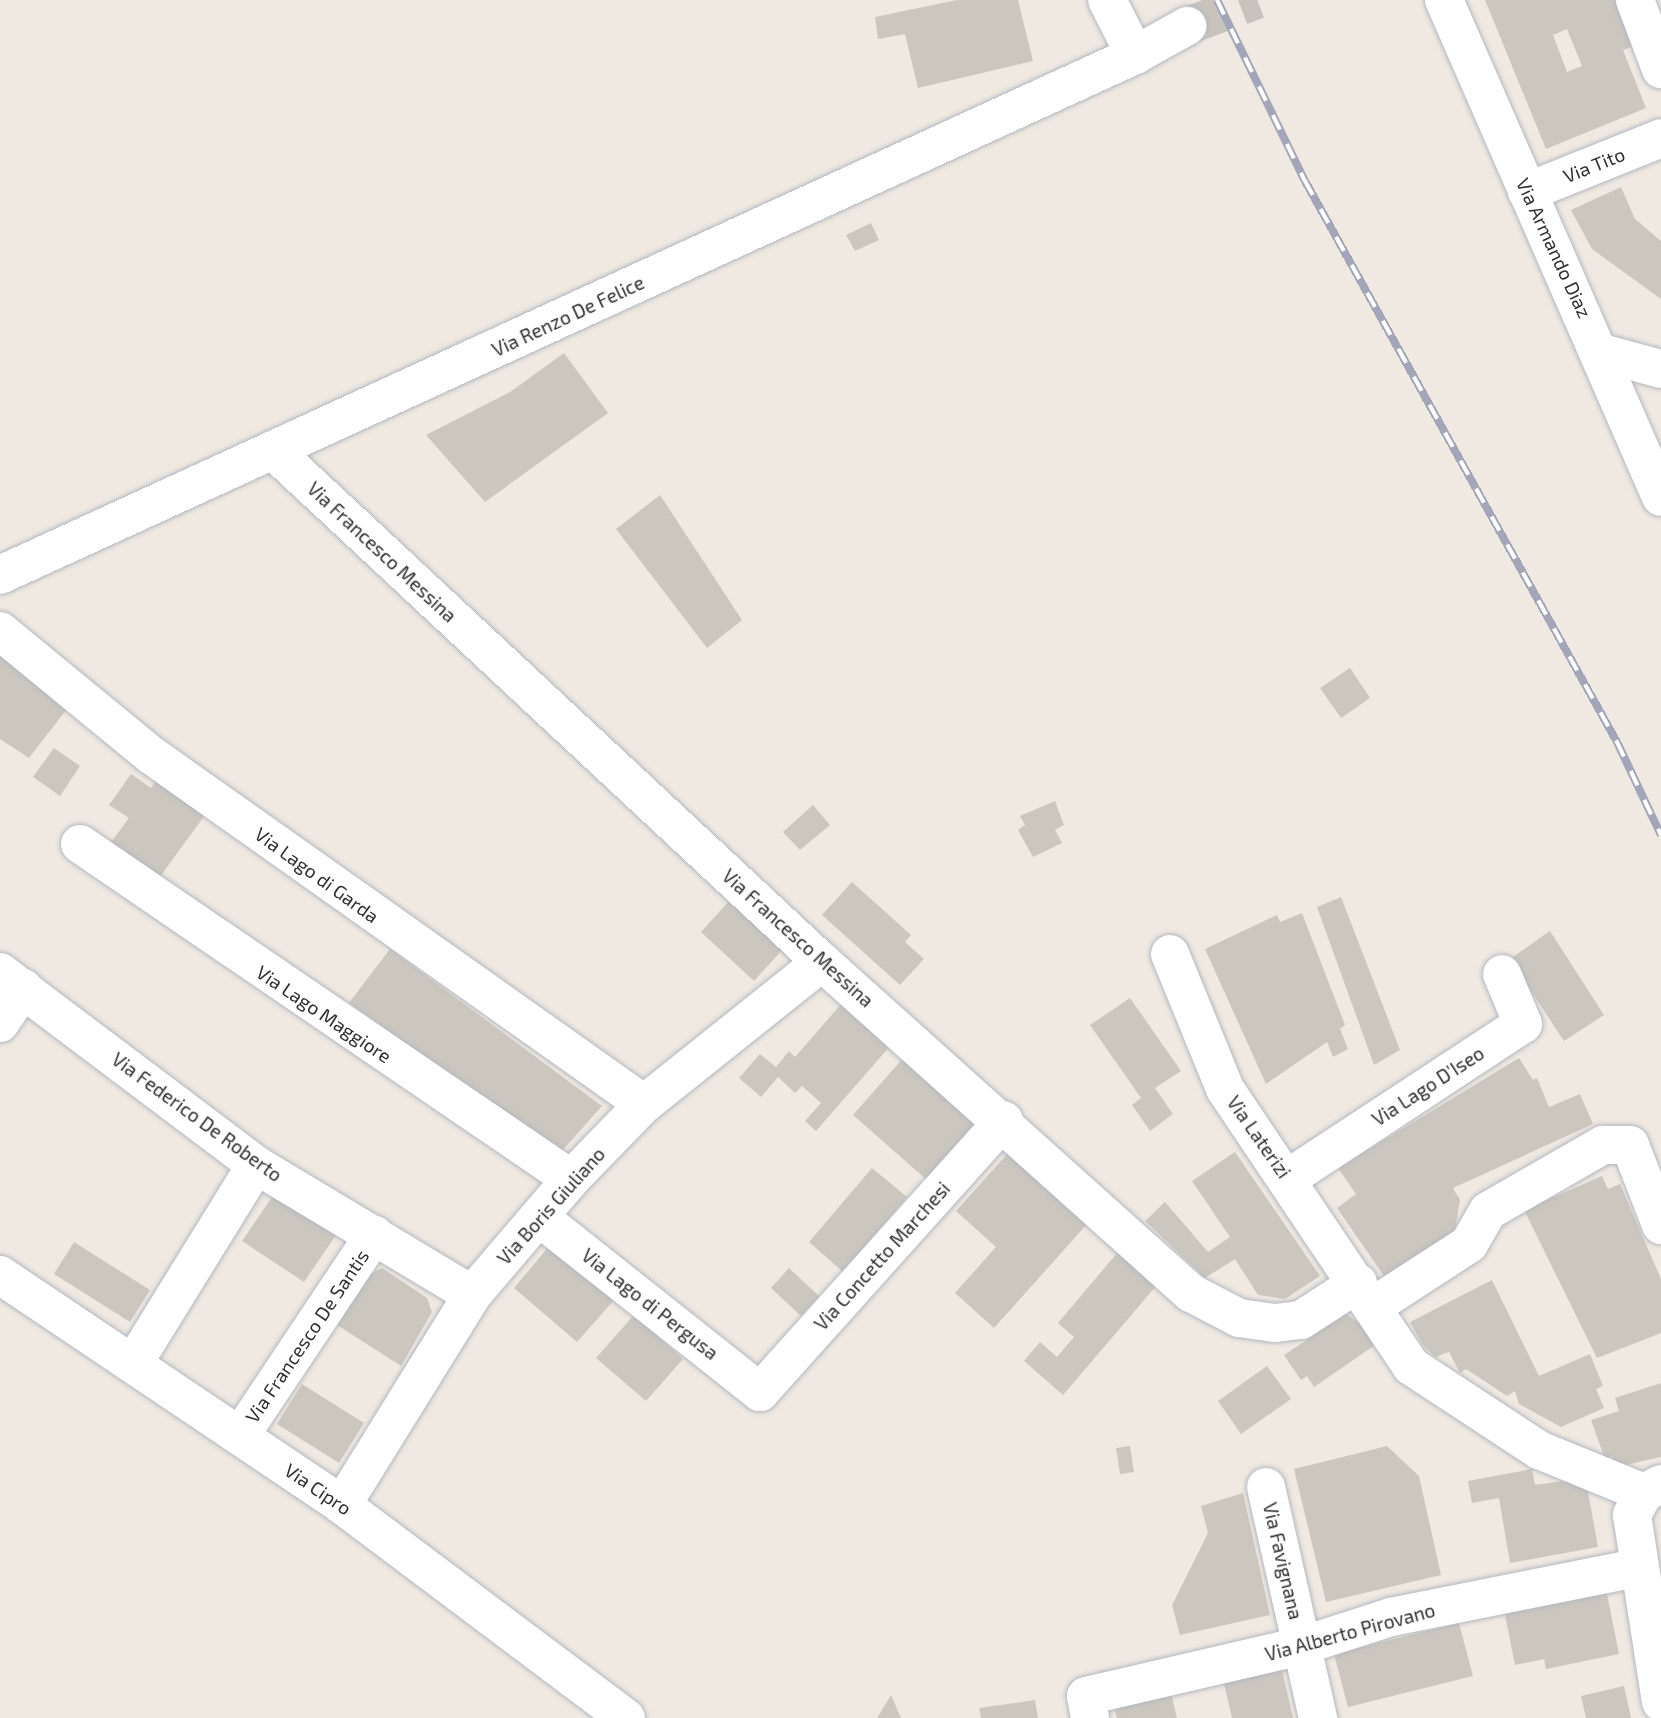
<!DOCTYPE html>
<html>
<head>
<meta charset="utf-8">
<style>
	body { margin:0 }
	#map { position:relative; width:1661px; height:1718px; overflow:hidden; background:#efe9e1; font-family:"Exo 2",sans-serif }
	div>[style] { position:absolute }
	[style*='--x'] { left:calc(var(--x)*1px); top:calc(var(--y)*1px); width:calc(var(--w)*1px); rotate:calc(var(--a)*1deg) }
	.building>* { inset:0; background:#cbc7bf }
	.minor-tunnel>* { height:38px; margin-top:-19px; transform-origin:0; background:repeating-linear-gradient(90deg,#c8c4bd 0 38px,transparent 0 57px) }
	.roads { filter:drop-shadow(0 0 2px #b4b7c1) drop-shadow(0 0 2px #b4b7c1) }
	.minor>* { height:38px; margin:-19px; padding:0 19px; transform-origin:19px; border-radius:19px; background:#fff }
	.rail>* { height:8px; margin-top:-4px; transform-origin:0; background:repeating-linear-gradient(90deg,#fff 0 16px,#a3a6b8 0 32px); box-sizing:border-box; border-block:2px solid #a3a6b8 }
	span { translate:-50% -50%; white-space:nowrap; text-align:center; line-height:1.15; -webkit-text-stroke:5px #fff; paint-order:stroke }
	.street-label { font-size:19px; color:#2e2e2e }
</style>
</head>
<body>
<div id="map">
	<div class="building">
		<div style="clip-path:polygon(957px 0,1018px 0,1033px 61px,918px 88px,905px 34px,878px 39px,875px 17px)"></div>
		<div style="clip-path:polygon(evenodd,1485px 0,1615px 0,1634px 46px,1623px 50px,1646px 108px,1546px 149px,1485px 0,1567px 29px,1582px 66px,1567px 72px,1553px 35px,1567px 29px)"></div>
		<div style="clip-path:polygon(1621px 187px,1635px 219px,1661px 241px,1661px 299px,1592px 249px,1571px 210px)"></div>
		<div style="clip-path:polygon(871px 223px,879px 240px,855px 251px,846px 235px)"></div>
		<div style="clip-path:polygon(564px 353px,608px 413px,485px 502px,426px 435px,510px 392px)"></div>
		<div style="clip-path:polygon(660px 495px,742px 620px,707px 648px,616px 529px)"></div>
		<div style="clip-path:polygon(0 652px,54px 693px,50px 698px,66px 710px,29px 758px,0 739px)"></div>
		<div style="clip-path:polygon(1350px 668px,1370px 698px,1341px 718px,1320px 688px)"></div>
		<div style="clip-path:polygon(54px 748px,80px 766px,60px 796px,33px 777px)"></div>
		<div style="clip-path:polygon(131px 774px,151px 788px,160px 775px,208px 811px,159px 878px,111px 842px,129px 818px,109px 805px)"></div>
		<div style="clip-path:polygon(1055px 801px,1064px 825px,1055px 830px,1062px 843px,1033px 857px,1018px 830px,1025px 825px,1020px 816px)"></div>
		<div style="clip-path:polygon(813px 805px,830px 825px,800px 850px,783px 832px)"></div>
		<div style="clip-path:polygon(852px 882px,911px 935px,905px 942px,924px 959px,900px 985px,822px 915px)"></div>
		<div style="clip-path:polygon(1341px 897px,1400px 1050px,1374px 1065px,1317px 907px)"></div>
		<div style="clip-path:polygon(731px 899px,785px 947px,754px 981px,701px 932px)"></div>
		<div style="clip-path:polygon(1302px 913px,1345px 1025px,1340px 1029px,1348px 1049px,1333px 1057px,1327px 1042px,1266px 1084px,1205px 949px,1277px 915px,1280px 922px)"></div>
		<div style="clip-path:polygon(1550px 931px,1604px 1015px,1564px 1041px,1510px 959px)"></div>
		<div style="clip-path:polygon(390px 949px,602px 1106px,561px 1152px,349px 1003px)"></div>
		<div style="clip-path:polygon(1130px 998px,1181px 1071px,1155px 1088px,1173px 1114px,1150px 1131px,1132px 1105px,1141px 1098px,1090px 1025px)"></div>
		<div style="clip-path:polygon(843px 1002px,891px 1045px,816px 1131px,805px 1121px,821px 1103px,802px 1086px,795px 1093px,778px 1077px,761px 1097px,739px 1078px,760px 1054px,776px 1067px,789px 1051px,795px 1057px)"></div>
		<div style="clip-path:polygon(905px 1056px,979px 1121px,927px 1180px,853px 1115px)"></div>
		<div style="clip-path:polygon(1519px 1058px,1533px 1080px,1537px 1078px,1549px 1107px,1580px 1094px,1593px 1124px,1453px 1188px,1460px 1200px,1455px 1230px,1384px 1276px,1337px 1208px,1356px 1194px,1338px 1168px)"></div>
		<div style="clip-path:polygon(1009px 1152px,1088px 1223px,994px 1328px,955px 1293px,996px 1247px,956px 1211px)"></div>
		<div style="clip-path:polygon(1235px 1152px,1320px 1276px,1285px 1299px,1258px 1295px,1235px 1259px,1205px 1278px,1145px 1221px,1165px 1202px,1208px 1252px,1230px 1237px,1192px 1181px)"></div>
		<div style="clip-path:polygon(872px 1168px,907px 1197px,843px 1272px,809px 1242px)"></div>
		<div style="clip-path:polygon(1602px 1176px,1608px 1189px,1620px 1184px,1661px 1279px,1661px 1333px,1597px 1358px,1524px 1210px)"></div>
		<div style="clip-path:polygon(274px 1194px,336px 1235px,304px 1282px,242px 1241px)"></div>
		<div style="clip-path:polygon(74px 1242px,150px 1290px,130px 1322px,54px 1274px)"></div>
		<div style="clip-path:polygon(550px 1245px,614px 1300px,577px 1342px,514px 1288px)"></div>
		<div style="clip-path:polygon(1118px 1252px,1157px 1285px,1063px 1395px,1024px 1361px,1040px 1342px,1057px 1357px,1074px 1337px,1058px 1323px)"></div>
		<div style="clip-path:polygon(382px 1268px,427px 1298px,432px 1312px,401px 1366px,337px 1325px,368px 1275px)"></div>
		<div style="clip-path:polygon(789px 1268px,819px 1296px,801px 1316px,771px 1288px)"></div>
		<div style="clip-path:polygon(1492px 1280px,1539px 1376px,1590px 1354px,1603px 1386px,1596px 1389px,1604px 1408px,1561px 1427px,1519px 1404px,1515px 1391px,1507px 1396px,1466px 1369px,1460px 1373px,1449px 1352px,1435px 1357px,1422px 1344px,1410px 1322px)"></div>
		<div style="clip-path:polygon(1346px 1314px,1364px 1326px,1375px 1345px,1314px 1387px,1307px 1376px,1301px 1380px,1284px 1355px)"></div>
		<div style="clip-path:polygon(634px 1315px,683px 1359px,646px 1401px,596px 1358px)"></div>
		<div style="clip-path:polygon(1267px 1366px,1291px 1399px,1241px 1434px,1218px 1401px)"></div>
		<div style="clip-path:polygon(1661px 1383px,1661px 1457px,1616px 1467px,1612px 1456px,1605px 1459px,1591px 1420px,1619px 1411px,1615px 1398px)"></div>
		<div style="clip-path:polygon(302px 1384px,364px 1423px,339px 1463px,277px 1424px)"></div>
		<div style="clip-path:polygon(1130px 1446px,1134px 1472px,1120px 1474px,1116px 1448px)"></div>
		<div style="clip-path:polygon(1387px 1446px,1419px 1476px,1441px 1575px,1326px 1602px,1294px 1469px)"></div>
		<div style="clip-path:polygon(1532px 1469px,1535px 1485px,1577px 1479px,1587px 1486px,1598px 1547px,1510px 1563px,1499px 1498px,1472px 1503px,1468px 1481px)"></div>
		<div style="clip-path:polygon(1243px 1493px,1270px 1615px,1180px 1635px,1172px 1605px,1208px 1533px,1201px 1506px)"></div>
		<div style="clip-path:polygon(1606px 1589px,1619px 1654px,1546px 1669px,1544px 1659px,1515px 1665px,1504px 1610px)"></div>
		<div style="clip-path:polygon(1459px 1623px,1473px 1676px,1348px 1707px,1334px 1654px)"></div>
		<div style="clip-path:polygon(1281px 1666px,1293px 1718px,1232px 1718px,1223px 1679px)"></div>
		<div style="clip-path:polygon(1624px 1686px,1631px 1718px,1586px 1718px,1581px 1696px)"></div>
		<div style="clip-path:polygon(1171px 1693px,1177px 1718px,1117px 1718px,1114px 1706px)"></div>
		<div style="clip-path:polygon(891px 1695px,901px 1718px,877px 1718px)"></div>
		<div style="clip-path:polygon(1035px 1700px,1038px 1718px,981px 1718px,979px 1708px)"></div>
	</div>
	<div class="minor-tunnel">
		<div style="--x:1187;--y:26;--w:75;--a:-20.4"></div>
	</div>
	<div class="roads">
		<div class="minor">
			<div style="--x:1107;--y:0;--w:62;--a:63"></div>
			<div style="--x:1444;--y:0;--w:542;--a:66.41"></div>
			<div style="--x:1635;--y:0;--w:74;--a:69.4"></div>
			<div style="--x:1527;--y:192;--w:144;--a:-21.9"></div>
			<div style="--x:1602;--y:353;--w:61;--a:15.2"></div>
			<div style="--x:275;--y:452;--w:748;--a:43"></div>
			<div style="--x:822;--y:962;--w:496;--a:41.9"></div>
			<div style="--x:1191;--y:1293;--w:54;--a:27.5"></div>
			<div style="--x:1239;--y:1318;--w:36;--a:8"></div>
			<div style="--x:1275;--y:1323;--w:26;--a:-7"></div>
			<div style="--x:1301;--y:1320;--w:68;--a:-33"></div>
			<div style="--x:0;--y:575;--w:1248;--a:-24.61"></div>
			<div style="--x:1135;--y:55;--w:60;--a:-29.1"></div>
			<div style="--x:0;--y:631;--w:195;--a:39.4"></div>
			<div style="--x:151;--y:755;--w:604;--a:35.3"></div>
			<div style="--x:80;--y:844;--w:594;--a:34.3"></div>
			<div style="--x:1170;--y:954;--w:146;--a:67.8"></div>
			<div style="--x:1225;--y:1089;--w:334;--a:56.1"></div>
			<div style="--x:1411;--y:1366;--w:153;--a:33.3"></div>
			<div style="--x:1539;--y:1450;--w:113;--a:22.3"></div>
			<div style="--x:1644;--y:1493;--w:19;--a:-28"></div>
			<div style="--x:0;--y:972;--w:321;--a:37"></div>
			<div style="--x:256;--y:1165;--w:252;--a:31"></div>
			<div style="--x:0;--y:1023;--w:42;--a:-55.6"></div>
			<div style="--x:1287;--y:1179;--w:282;--a:-33.3"></div>
			<div style="--x:1523;--y:1024;--w:54;--a:-112.8"></div>
			<div style="--x:539;--y:1217;--w:282;--a:38.4"></div>
			<div style="--x:760;--y:1392;--w:365;--a:-48.1"></div>
			<div style="--x:0;--y:1275;--w:412;--a:33.9"></div>
			<div style="--x:342;--y:1505;--w:355;--a:36.9"></div>
			<div style="--x:1372;--y:1307;--w:116;--a:-33"></div>
			<div style="--x:1469;--y:1244;--w:38;--a:-60"></div>
			<div style="--x:1488;--y:1211;--w:133;--a:-29.9"></div>
			<div style="--x:1603;--y:1145;--w:27;--a:0"></div>
			<div style="--x:1630;--y:1145;--w:86;--a:68.8"></div>
			<div style="--x:133;--y:1364;--w:234;--a:-58.3"></div>
			<div style="--x:240;--y:1436;--w:242;--a:-56.3"></div>
			<div style="--x:1266;--y:1487;--w:237;--a:77.3"></div>
			<div style="--x:1644;--y:1493;--w:25;--a:119"></div>
			<div style="--x:1632;--y:1515;--w:189;--a:81.2"></div>
			<div style="--x:342;--y:1505;--w:247;--a:-58.2"></div>
			<div style="--x:472;--y:1295;--w:153;--a:-49.5"></div>
			<div style="--x:571;--y:1179;--w:105;--a:-45.8"></div>
			<div style="--x:644;--y:1104;--w:228;--a:-38.6"></div>
			<div style="--x:1090;--y:1718;--w:22;--a:-100"></div>
			<div style="--x:1086;--y:1696;--w:221;--a:-13.1"></div>
			<div style="--x:1301;--y:1646;--w:95;--a:-17.9"></div>
			<div style="--x:1391;--y:1617;--w:251;--a:-11.3"></div>
		</div>
	</div>
	<div class="rail">
		<div style="--x:1217;--y:0;--w:201;--a:64.1"></div>
		<div style="--x:1305;--y:181;--w:642;--a:60.92"></div>
		<div style="--x:1617;--y:742;--w:103;--a:64.7"></div>
	</div>
	<div class="street-label">
		<span style="left:1594px;top:165px;rotate:-22deg">Via Tito</span>
		<span style="left:1554px;top:248px;rotate:65deg">Via Armando Diaz</span>
		<span style="left:568px;top:316px;rotate:-25deg">Via Renzo De Felice</span>
		<span style="left:382px;top:552px;rotate:43deg">Via Francesco Messina</span>
		<span style="left:317px;top:875px;rotate:36deg">Via Lago di Garda</span>
		<span style="left:798px;top:938px;rotate:42deg">Via Francesco Messina</span>
		<span style="left:324px;top:1014px;rotate:34deg">Via Lago Maggiore</span>
		<span style="left:1428px;top:1086px;rotate:-33deg">Via Lago D'Iseo</span>
		<span style="left:197px;top:1117px;rotate:36deg">Via Federico De Roberto</span>
		<span style="left:1259px;top:1137px;rotate:55deg">Via Laterizi</span>
		<span style="left:551px;top:1206px;rotate:-48deg">Via Boris Giuliano</span>
		<span style="left:882px;top:1256px;rotate:-48deg">Via Concetto Marchesi</span>
		<span style="left:650px;top:1304px;rotate:38deg">Via Lago di Pergusa</span>
		<span style="left:307px;top:1336px;rotate:-56deg">Via Francesco De Santis</span>
		<span style="left:318px;top:1489px;rotate:34deg">Via Cipro</span>
		<span style="left:1283px;top:1561px;rotate:77deg">Via Favignana</span>
		<span style="left:1350px;top:1632px;rotate:-15deg">Via Alberto Pirovano</span>
	</div>
</div>
</body>
</html>
